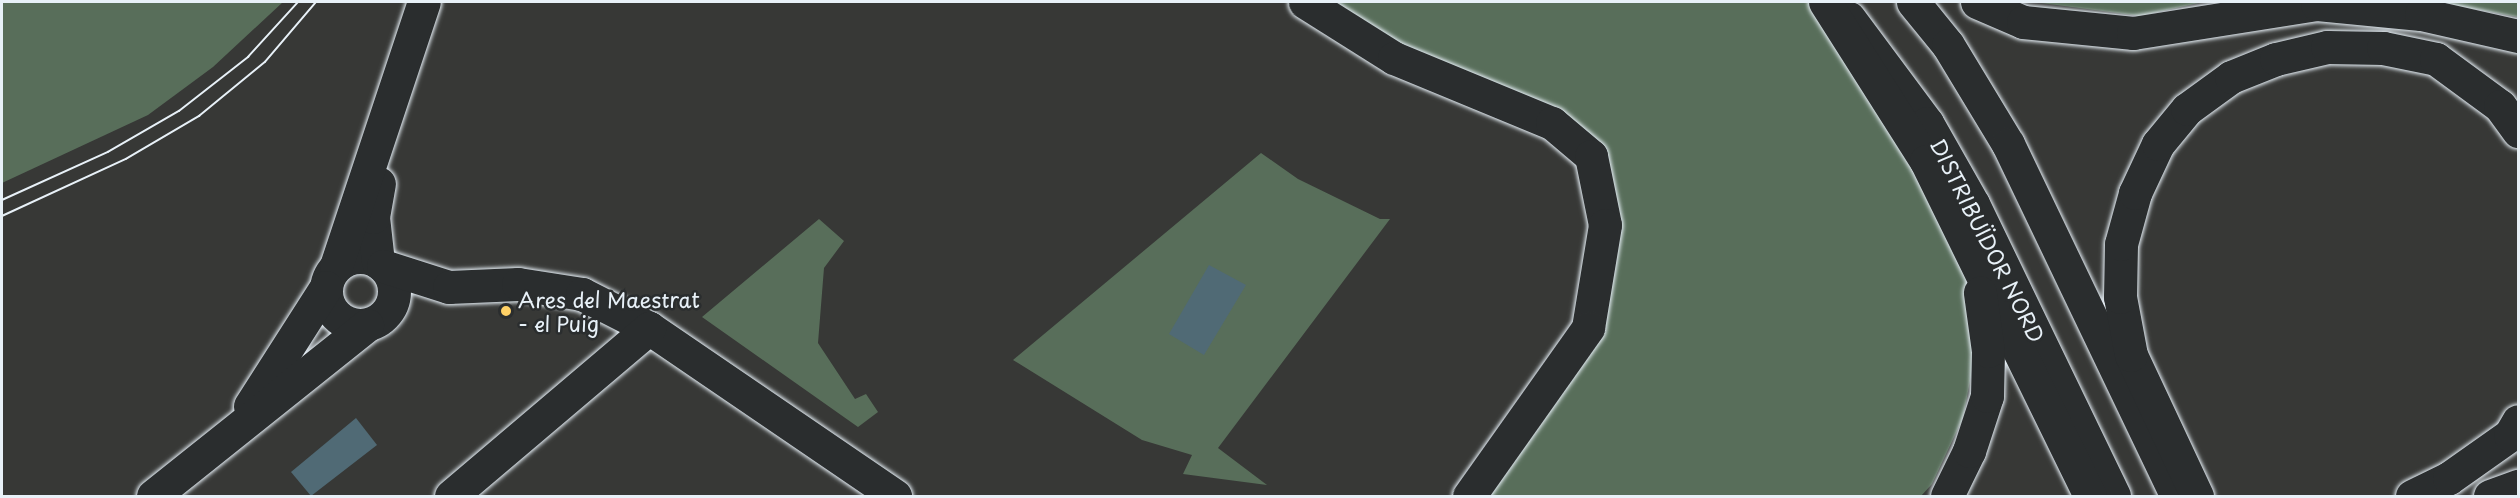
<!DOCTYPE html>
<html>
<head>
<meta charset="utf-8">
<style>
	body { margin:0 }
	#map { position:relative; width:2520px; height:498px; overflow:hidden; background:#373836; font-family:"Playpen Sans",sans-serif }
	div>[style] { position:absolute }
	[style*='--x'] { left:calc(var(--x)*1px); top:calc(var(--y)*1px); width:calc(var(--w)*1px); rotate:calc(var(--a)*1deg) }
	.green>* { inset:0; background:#586e5a }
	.water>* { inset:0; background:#506a75 }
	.roads { filter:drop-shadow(0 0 2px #e8f1f8) drop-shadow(0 0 2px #e8f1f8) }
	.minor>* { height:33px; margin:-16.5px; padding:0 16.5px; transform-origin:16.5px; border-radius:16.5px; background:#2a2d2e }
	.minor>.ring { margin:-16.5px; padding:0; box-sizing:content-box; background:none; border:33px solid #2a2d2e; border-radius:50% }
	.major>* { height:33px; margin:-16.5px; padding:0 16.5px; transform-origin:16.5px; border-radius:16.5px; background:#2a2d2e }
	.highway>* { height:33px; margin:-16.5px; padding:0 16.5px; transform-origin:16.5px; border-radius:16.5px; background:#2a2d2e }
	.tram>* { height:1.5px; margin:-0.75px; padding:0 0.75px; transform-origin:0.75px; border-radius:0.75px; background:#e8f1f8 }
	.dots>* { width:16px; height:16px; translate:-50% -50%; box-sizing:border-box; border:3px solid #2a2d2e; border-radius:50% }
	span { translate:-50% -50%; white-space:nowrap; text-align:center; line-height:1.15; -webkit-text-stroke:5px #2a2d2e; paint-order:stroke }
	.street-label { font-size:21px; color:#e8f1f8 }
	.poi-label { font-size:21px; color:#e8f1f8 }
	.left { translate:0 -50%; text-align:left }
	.frame { position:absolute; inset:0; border:3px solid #e8f1f8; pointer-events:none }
</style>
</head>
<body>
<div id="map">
	<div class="green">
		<div style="clip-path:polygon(2px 2px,283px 2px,213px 67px,148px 115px,2px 183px)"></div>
		<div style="clip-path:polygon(1313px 2px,1811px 2px,1844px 39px,1942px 222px,1967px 282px,1976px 349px,1963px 418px,1932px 484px,1921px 496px,1478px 496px,1607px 271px,1577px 138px)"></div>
		<div style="clip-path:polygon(2034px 2px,2203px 2px,2140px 16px)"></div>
		<div style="clip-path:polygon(2436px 2px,2518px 2px,2518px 17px)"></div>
		<div style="clip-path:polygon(1261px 153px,1298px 179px,1380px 219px,1390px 219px,1218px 448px,1267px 485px,1183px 474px,1192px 455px,1142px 440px,1013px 360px)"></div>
		<div style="clip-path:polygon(819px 219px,844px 241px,824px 268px,818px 343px,855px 399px,866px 394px,878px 412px,858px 427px,702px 317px)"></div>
	</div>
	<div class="water">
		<div style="clip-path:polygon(1209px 265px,1246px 285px,1204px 355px,1169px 334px)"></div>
		<div style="clip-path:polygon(356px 418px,377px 445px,311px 496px,291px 472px)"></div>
	</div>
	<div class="roads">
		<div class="minor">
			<div style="--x:1305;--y:2;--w:105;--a:32.2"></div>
			<div style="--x:1394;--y:58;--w:171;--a:22.4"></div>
			<div style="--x:1552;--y:123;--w:51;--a:40.2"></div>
			<div style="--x:1591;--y:156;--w:70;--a:78.5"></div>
			<div style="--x:1605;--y:225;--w:104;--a:99.4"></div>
			<div style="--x:1588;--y:328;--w:206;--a:125.3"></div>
			<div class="ring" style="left:326px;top:257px;width:35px;height:35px"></div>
			<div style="--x:378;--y:262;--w:45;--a:-96.3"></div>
			<div style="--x:373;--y:217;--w:34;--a:-80"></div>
			<div style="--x:336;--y:266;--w:278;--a:-71.6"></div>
			<div style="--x:383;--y:266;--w:69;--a:17.7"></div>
			<div style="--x:449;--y:287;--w:69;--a:-2.5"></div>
			<div style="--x:518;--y:284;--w:65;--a:8.9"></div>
			<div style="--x:582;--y:294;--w:75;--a:26.9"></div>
			<div style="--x:649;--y:328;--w:298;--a:34.3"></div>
			<div style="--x:250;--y:406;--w:141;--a:-57.4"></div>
			<div style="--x:153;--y:496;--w:274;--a:-38.6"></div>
			<div style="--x:451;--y:496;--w:260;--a:-40.3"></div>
		</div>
		<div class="major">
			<div style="--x:1913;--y:2;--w:55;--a:50.9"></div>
			<div style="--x:1948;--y:45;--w:116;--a:58.8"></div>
			<div style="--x:2008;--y:144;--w:390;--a:64.4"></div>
			<div style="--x:1849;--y:18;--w:131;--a:53.4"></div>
			<div style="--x:1927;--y:123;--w:93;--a:60.4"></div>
			<div style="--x:1973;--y:204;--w:324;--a:64.2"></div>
		</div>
		<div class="highway">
			<div style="--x:1825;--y:2;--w:188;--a:57.6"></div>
			<div style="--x:1926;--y:161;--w:373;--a:63.9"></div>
			<div style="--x:1977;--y:2;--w:50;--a:23.5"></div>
			<div style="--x:2023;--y:22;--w:111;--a:5.7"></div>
			<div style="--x:2133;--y:33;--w:186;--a:-9"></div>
			<div style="--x:2317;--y:4;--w:104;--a:5.5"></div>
			<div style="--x:2421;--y:14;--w:99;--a:12.8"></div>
			<div style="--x:1947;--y:496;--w:50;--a:-63.9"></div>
			<div style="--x:1969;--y:451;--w:58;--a:-71.9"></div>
			<div style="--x:1987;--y:396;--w:45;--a:-88.7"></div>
			<div style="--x:1988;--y:351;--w:59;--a:-97.9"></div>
			<div style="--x:2197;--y:496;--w:156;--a:-115.1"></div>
			<div style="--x:2131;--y:355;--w:59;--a:-100.7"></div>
			<div style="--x:2120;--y:297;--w:53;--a:-88.9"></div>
			<div style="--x:2121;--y:244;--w:53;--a:-74.6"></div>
			<div style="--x:2135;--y:193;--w:54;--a:-64.9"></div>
			<div style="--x:2158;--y:144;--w:45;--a:-50.4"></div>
			<div style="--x:2187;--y:109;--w:54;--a:-36"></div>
			<div style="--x:2231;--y:77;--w:48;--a:-21.8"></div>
			<div style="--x:2276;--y:59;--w:52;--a:-13.2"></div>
			<div style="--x:2327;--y:47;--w:56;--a:1"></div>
			<div style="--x:2383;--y:48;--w:54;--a:11.7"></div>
			<div style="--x:2436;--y:59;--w:79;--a:36.3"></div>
			<div style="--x:2500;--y:106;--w:31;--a:54"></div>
			<div style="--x:2412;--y:496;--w:41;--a:-25.9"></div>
			<div style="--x:2449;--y:478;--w:75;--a:-35.2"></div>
			<div style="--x:2510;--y:435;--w:16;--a:-60"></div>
			<div style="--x:2490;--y:496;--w:30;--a:-20"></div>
		</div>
	</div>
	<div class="tram">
		<div style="--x:2;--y:200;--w:116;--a:-24.4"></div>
		<div style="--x:108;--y:152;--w:82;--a:-30"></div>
		<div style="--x:179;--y:111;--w:88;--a:-38"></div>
		<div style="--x:248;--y:57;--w:74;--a:-47.7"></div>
		<div style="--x:2;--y:216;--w:136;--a:-24.7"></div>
		<div style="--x:126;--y:159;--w:85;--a:-30.5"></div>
		<div style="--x:199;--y:116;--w:85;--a:-39.3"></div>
		<div style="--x:265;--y:62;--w:79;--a:-49.6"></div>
	</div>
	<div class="dots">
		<div style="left:506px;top:311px;background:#ffd166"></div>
	</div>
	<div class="street-label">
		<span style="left:1988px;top:240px;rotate:63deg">DISTRIBUÏDOR NORD</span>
	</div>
	<div class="poi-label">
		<span class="left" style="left:518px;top:311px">Ares del Maestrat<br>- el Puig</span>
	</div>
	<div class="frame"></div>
</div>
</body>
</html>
